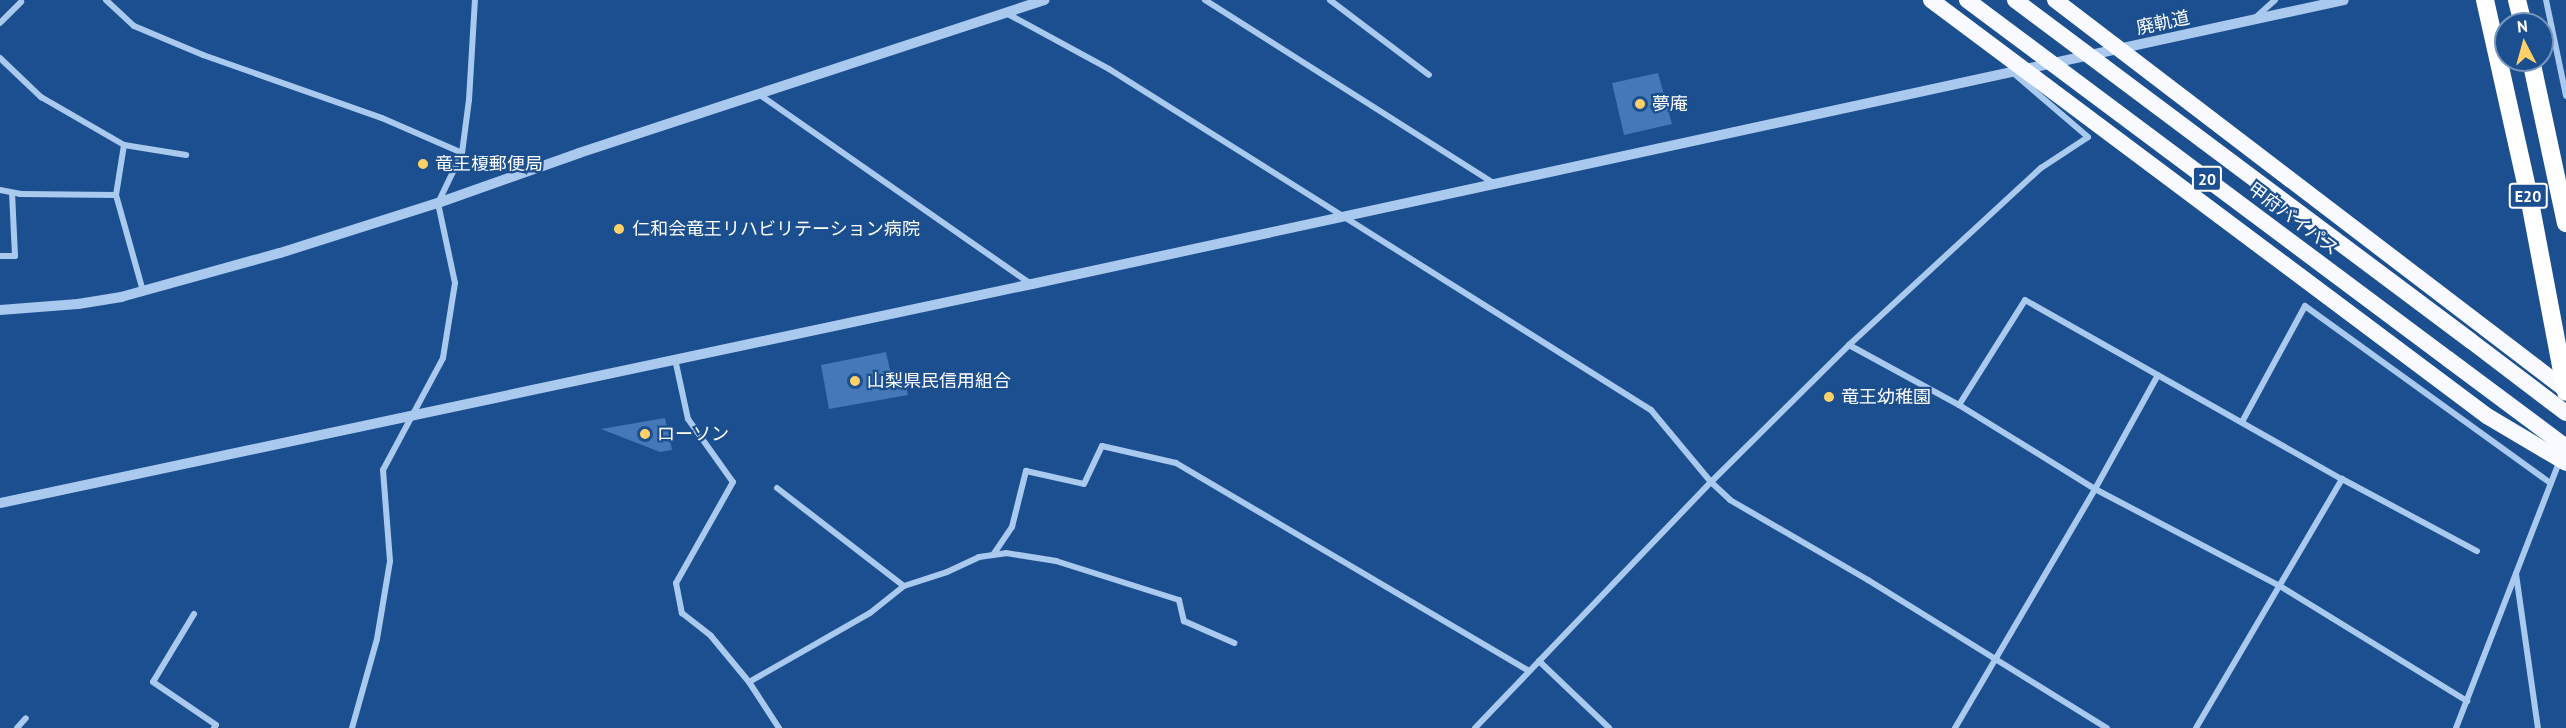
<!DOCTYPE html>
<html>
<head>
<meta charset="utf-8">
<style>
	body { margin:0 }
	#map { position:relative; width:2566px; height:728px; overflow:hidden; background:#1b4f8f; font-family:"PT Sans","Noto Sans JP",sans-serif }
	div>[style] { position:absolute }
	[style*='--x'] { left:calc(var(--x)*1px); top:calc(var(--y)*1px); width:calc(var(--w)*1px); rotate:calc(var(--a)*1deg) }
	.building>* { inset:0; background:#4478b7 }
	.minor>* { height:6px; margin:-3px; padding:0 3px; transform-origin:3px; border-radius:3px; background:#a9c9ee }
	.tertiary>* { height:10px; margin:-5px; padding:0 5px; transform-origin:5px; border-radius:5px; background:#a9c9ee }
	.trunk>* { height:16px; margin:-8px; padding:0 8px; transform-origin:8px; border-radius:8px; background:#f8faff }
	.motorway>* { height:18px; margin:-9px; padding:0 9px; transform-origin:9px; border-radius:9px; background:#fff }
	.trunk-bridge>* { height:16px; margin:-8px; padding:0 8px; transform-origin:8px; border-radius:8px; background:#f8faff }
	.motorway-bridge>* { height:18px; margin:-9px; padding:0 9px; transform-origin:9px; border-radius:9px; background:#fff }
	.dots>* { width:16px; height:16px; translate:-50% -50%; box-sizing:border-box; border:3px solid #1b4f8f; border-radius:50% }
	span { translate:-50% -50%; white-space:nowrap; text-align:center; line-height:1.15; -webkit-text-stroke:4.5px #1b4f8f; paint-order:stroke }
	.shield-label span { padding:2px 4px; background:#1b4f8f; border:2px solid; border-radius:4px; -webkit-text-stroke-width:0 }
	.shield-label { font-size:16px; color:#fff; font-weight:700 }
	.street-label { font-size:18px; color:#fff }
	.poi-label { font-size:18px; color:#fff }
	.left { translate:0 -50%; text-align:left }
	.north { position:absolute; left:2494px; top:12px; width:60px; height:60px; box-sizing:border-box; background:#1b4f8f; border:2px solid #7695bc; border-radius:50%; rotate:354deg; font-size:16px; font-weight:700; line-height:24px; text-align:center; color:#fff }
	.north::after { content:''; display:block; margin:auto; width:21px; height:27px; background:#ffd166; clip-path:polygon(50% 0,100% 100%,50% 72%,0 100%) }
</style>
</head>
<body>
<div id="map">
	<div class="building">
		<div style="clip-path:polygon(1658px 73px,1672px 124px,1624px 135px,1612px 83px)"></div>
		<div style="clip-path:polygon(886px 352px,890px 370px,902px 371px,908px 395px,829px 409px,821px 365px)"></div>
		<div style="clip-path:polygon(665px 418px,672px 450px,660px 452px,601px 429px)"></div>
	</div>
	<div class="minor">
		<div style="--x:106;--y:0;--w:38;--a:43"></div>
		<div style="--x:134;--y:26;--w:75;--a:22.8"></div>
		<div style="--x:203;--y:55;--w:190;--a:19.4"></div>
		<div style="--x:382;--y:118;--w:87;--a:23.6"></div>
		<div style="--x:1205;--y:0;--w:343;--a:32.4"></div>
		<div style="--x:1330;--y:0;--w:124;--a:37.1"></div>
		<div style="--x:2546;--y:0;--w:98;--a:78.2"></div>
		<div style="--x:1006;--y:13;--w:117;--a:28.5"></div>
		<div style="--x:1109;--y:69;--w:640;--a:32.18"></div>
		<div style="--x:1651;--y:410;--w:94;--a:50.2"></div>
		<div style="--x:1711;--y:482;--w:26;--a:43"></div>
		<div style="--x:1730;--y:500;--w:160;--a:30.1"></div>
		<div style="--x:1868;--y:580;--w:281;--a:31.8"></div>
		<div style="--x:2255;--y:18;--w:27;--a:-42"></div>
		<div style="--x:0;--y:23;--w:30;--a:-45"></div>
		<div style="--x:0;--y:58;--w:57;--a:43.6"></div>
		<div style="--x:41;--y:97;--w:96;--a:30"></div>
		<div style="--x:124;--y:145;--w:63;--a:9.2"></div>
		<div style="--x:760;--y:95;--w:330;--a:34.9"></div>
		<div style="--x:124;--y:145;--w:51;--a:99.1"></div>
		<div style="--x:116;--y:195;--w:100;--a:74.3"></div>
		<div style="--x:0;--y:190;--w:20;--a:11"></div>
		<div style="--x:20;--y:194;--w:96;--a:0.6"></div>
		<div style="--x:0;--y:256;--w:15;--a:0"></div>
		<div style="--x:15;--y:256;--w:63;--a:-92.7"></div>
		<div style="--x:1849;--y:345;--w:125;--a:28.6"></div>
		<div style="--x:1959;--y:405;--w:160;--a:31.7"></div>
		<div style="--x:2095;--y:489;--w:209;--a:27.7"></div>
		<div style="--x:2280;--y:586;--w:220;--a:31.6"></div>
		<div style="--x:675;--y:359;--w:61;--a:77.8"></div>
		<div style="--x:688;--y:419;--w:77;--a:54.5"></div>
		<div style="--x:733;--y:482;--w:116;--a:119.4"></div>
		<div style="--x:676;--y:583;--w:31;--a:79"></div>
		<div style="--x:682;--y:613;--w:37;--a:38"></div>
		<div style="--x:711;--y:636;--w:60;--a:50.4"></div>
		<div style="--x:749;--y:682;--w:55;--a:56.9"></div>
		<div style="--x:1959;--y:405;--w:124;--a:-57.8"></div>
		<div style="--x:2025;--y:300;--w:364;--a:29.5"></div>
		<div style="--x:2342;--y:479;--w:153;--a:28.1"></div>
		<div style="--x:2242;--y:422;--w:132;--a:-61.5"></div>
		<div style="--x:2305;--y:306;--w:301;--a:35.8"></div>
		<div style="--x:777;--y:488;--w:160;--a:37.7"></div>
		<div style="--x:993;--y:555;--w:34;--a:-56"></div>
		<div style="--x:1012;--y:527;--w:58;--a:-76"></div>
		<div style="--x:1026;--y:471;--w:59;--a:12.6"></div>
		<div style="--x:1084;--y:484;--w:42;--a:-64.7"></div>
		<div style="--x:1102;--y:446;--w:76;--a:12.9"></div>
		<div style="--x:1176;--y:463;--w:410;--a:30.5"></div>
		<div style="--x:2516;--y:574;--w:156;--a:81.9"></div>
		<div style="--x:194;--y:614;--w:79;--a:121.1"></div>
		<div style="--x:153;--y:682;--w:76;--a:34.3"></div>
		<div style="--x:216;--y:725;--w:4;--a:124"></div>
		<div style="--x:1539;--y:661;--w:97;--a:43.7"></div>
		<div style="--x:749;--y:682;--w:139;--a:-29.7"></div>
		<div style="--x:870;--y:613;--w:43;--a:-38.5"></div>
		<div style="--x:904;--y:586;--w:45;--a:-18"></div>
		<div style="--x:947;--y:572;--w:35;--a:-25"></div>
		<div style="--x:979;--y:557;--w:27;--a:-8"></div>
		<div style="--x:1006;--y:553;--w:51;--a:9.1"></div>
		<div style="--x:1056;--y:561;--w:129;--a:17.6"></div>
		<div style="--x:1179;--y:600;--w:22;--a:77"></div>
		<div style="--x:1184;--y:621;--w:55;--a:23.7"></div>
		<div style="--x:17;--y:728;--w:13;--a:-48"></div>
		<div style="--x:352;--y:728;--w:92;--a:-74.3"></div>
		<div style="--x:377;--y:639;--w:79;--a:-80.5"></div>
		<div style="--x:390;--y:561;--w:91;--a:-94.4"></div>
		<div style="--x:383;--y:470;--w:127;--a:-61.8"></div>
		<div style="--x:443;--y:358;--w:76;--a:-80.9"></div>
		<div style="--x:455;--y:283;--w:82;--a:-102"></div>
		<div style="--x:438;--y:203;--w:55;--a:-64.4"></div>
		<div style="--x:462;--y:153;--w:53;--a:-82.5"></div>
		<div style="--x:469;--y:100;--w:100;--a:-86.6"></div>
		<div style="--x:1475;--y:728;--w:341;--a:-46.2"></div>
		<div style="--x:1711;--y:482;--w:194;--a:-44.8"></div>
		<div style="--x:1849;--y:345;--w:261;--a:-42.7"></div>
		<div style="--x:2041;--y:168;--w:56;--a:-33.4"></div>
		<div style="--x:2088;--y:137;--w:101;--a:-139.4"></div>
		<div style="--x:1955;--y:728;--w:277;--a:-59.6"></div>
		<div style="--x:2095;--y:489;--w:130;--a:-61.1"></div>
		<div style="--x:2196;--y:728;--w:289;--a:-59.6"></div>
		<div style="--x:2456;--y:728;--w:287;--a:-68.8"></div>
	</div>
	<div class="tertiary">
		<div style="--x:0;--y:310;--w:78;--a:-4.4"></div>
		<div style="--x:78;--y:304;--w:44;--a:-9.2"></div>
		<div style="--x:121;--y:297;--w:165;--a:-15.5"></div>
		<div style="--x:280;--y:253;--w:166;--a:-17.6"></div>
		<div style="--x:438;--y:203;--w:150;--a:-19.5"></div>
		<div style="--x:579;--y:153;--w:490;--a:-18.2"></div>
		<div style="--x:0;--y:503;--w:1055;--a:-11.98"></div>
		<div style="--x:1032;--y:284;--w:1342;--a:-12.21"></div>
	</div>
	<div class="trunk">
		<div style="--x:1931;--y:0;--w:694;--a:36.8"></div>
		<div style="--x:2487;--y:416;--w:92;--a:30.7"></div>
		<div style="--x:2055;--y:0;--w:643;--a:37.35"></div>
		<div style="--x:2471;--y:341;--w:119;--a:37.2"></div>
		<div style="--x:2448;--y:359;--w:147;--a:36.7"></div>
	</div>
	<div class="motorway">
		<div style="--x:2517;--y:0;--w:25;--a:76"></div>
		<div style="--x:2531;--y:60;--w:167;--a:77.9"></div>
	</div>
	<div class="trunk-bridge">
		<div style="--x:1967;--y:0;--w:600;--a:36.74"></div>
		<div style="--x:2015;--y:0;--w:569;--a:36.79"></div>
	</div>
	<div class="motorway-bridge">
		<div style="--x:2485;--y:0;--w:207;--a:77.4"></div>
		<div style="--x:2530;--y:202;--w:193;--a:79.3"></div>
	</div>
	<div class="dots">
		<div style="left:1640px;top:104px;background:#ffd166"></div>
		<div style="left:423px;top:164px;background:#ffd166"></div>
		<div style="left:619px;top:229px;background:#ffd166"></div>
		<div style="left:855px;top:381px;background:#ffd166"></div>
		<div style="left:1829px;top:397px;background:#ffd166"></div>
		<div style="left:645px;top:434px;background:#ffd166"></div>
	</div>
	<div class="shield-label">
		<span style="left:2207px;top:179px">20</span>
		<span style="left:2528px;top:196px">E20</span>
	</div>
	<div class="street-label">
		<span style="left:2163px;top:23px;rotate:-12deg">廃軌道</span>
		<span style="left:2293px;top:219px;rotate:37deg">甲府バイパス</span>
	</div>
	<div class="poi-label">
		<span class="left" style="left:1652px;top:104px">夢庵</span>
		<span class="left" style="left:435px;top:164px">竜王榎郵便局</span>
		<span class="left" style="left:632px;top:229px">仁和会竜王リハビリテーション病院</span>
		<span class="left" style="left:867px;top:381px">山梨県民信用組合</span>
		<span class="left" style="left:1841px;top:397px">竜王幼稚園</span>
		<span class="left" style="left:657px;top:434px">ローソン</span>
	</div>
	<div class="north">N</div>
</div>
</body>
</html>
